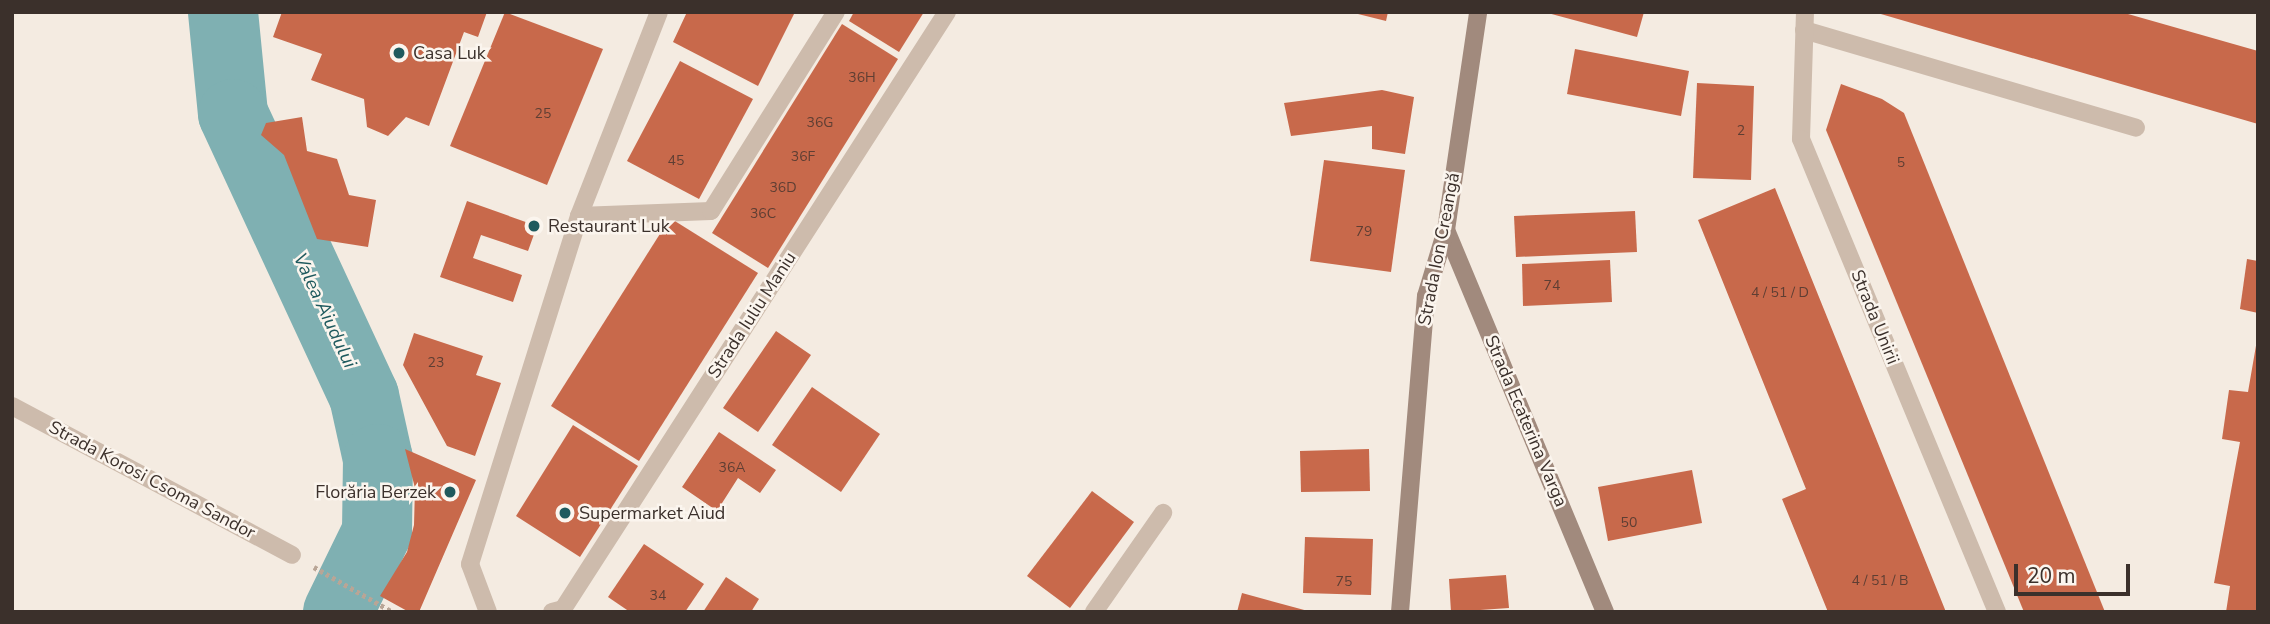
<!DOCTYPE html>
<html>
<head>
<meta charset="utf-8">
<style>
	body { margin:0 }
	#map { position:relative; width:2270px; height:624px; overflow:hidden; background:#f4ebe1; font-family:"Nunito Sans",sans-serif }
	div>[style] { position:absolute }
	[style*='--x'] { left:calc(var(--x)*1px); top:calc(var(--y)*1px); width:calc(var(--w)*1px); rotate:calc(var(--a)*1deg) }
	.river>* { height:70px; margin:-35px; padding:0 35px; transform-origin:35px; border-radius:35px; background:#7fb0b2 }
	.building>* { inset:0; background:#c8694b }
	.path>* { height:4.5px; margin-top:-2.25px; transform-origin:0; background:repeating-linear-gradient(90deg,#b9a596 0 3.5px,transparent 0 7px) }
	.lane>* { height:18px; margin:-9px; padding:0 9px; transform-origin:9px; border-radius:9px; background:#cdbbac }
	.street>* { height:18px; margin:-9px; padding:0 9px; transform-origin:9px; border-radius:9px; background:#cdbbac }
	.secondary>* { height:18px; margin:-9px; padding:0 9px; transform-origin:9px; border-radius:9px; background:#a18a7d }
	.dots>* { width:19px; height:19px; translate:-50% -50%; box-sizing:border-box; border:4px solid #fbf5ee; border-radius:50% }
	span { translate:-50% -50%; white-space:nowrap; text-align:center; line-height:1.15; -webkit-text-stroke:5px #fbf5ee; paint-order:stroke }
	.number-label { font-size:14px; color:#5e3e33 }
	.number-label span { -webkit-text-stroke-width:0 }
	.poi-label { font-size:18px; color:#3b302b }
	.left { translate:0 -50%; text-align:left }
	.right { translate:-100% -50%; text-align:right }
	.street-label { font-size:18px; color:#3b302b }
	.water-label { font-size:19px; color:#1f5a5e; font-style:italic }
	.frame { position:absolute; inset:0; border:14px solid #3b302b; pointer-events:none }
	.scale { position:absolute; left:2014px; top:564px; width:116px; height:32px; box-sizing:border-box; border:4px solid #3b302b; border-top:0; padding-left:9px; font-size:21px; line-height:24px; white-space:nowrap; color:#3b302b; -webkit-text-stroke:5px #fbf5ee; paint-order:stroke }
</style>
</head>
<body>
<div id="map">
	<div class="river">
		<div style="--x:223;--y:12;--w:102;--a:84.4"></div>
		<div style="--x:233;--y:114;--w:311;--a:65.1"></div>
		<div style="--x:364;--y:396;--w:65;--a:77.5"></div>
		<div style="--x:378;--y:459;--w:73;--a:90.8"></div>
		<div style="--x:377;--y:532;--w:89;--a:116"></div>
	</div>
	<div class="building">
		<div style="clip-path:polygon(282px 12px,487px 12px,478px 37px,464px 32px,429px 126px,406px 117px,388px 136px,367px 127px,364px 99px,311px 80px,322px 54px,273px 37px)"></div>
		<div style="clip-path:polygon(505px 12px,603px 49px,547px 185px,450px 146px)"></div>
		<div style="clip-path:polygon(687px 12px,795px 12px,758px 86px,673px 42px)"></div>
		<div style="clip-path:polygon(854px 12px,924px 12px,899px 52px,849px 21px)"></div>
		<div style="clip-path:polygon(1350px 12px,1388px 12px,1386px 21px)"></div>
		<div style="clip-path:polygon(1544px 12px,1644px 12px,1637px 37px)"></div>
		<div style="clip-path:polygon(1874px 12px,2121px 12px,2258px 51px,2258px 124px)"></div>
		<div style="clip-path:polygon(842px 24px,898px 59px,768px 268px,712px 233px)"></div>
		<div style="clip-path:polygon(1575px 49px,1689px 71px,1681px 116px,1567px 94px)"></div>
		<div style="clip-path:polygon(680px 61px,753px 99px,699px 199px,627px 161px)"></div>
		<div style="clip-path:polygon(1697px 83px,1754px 86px,1751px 180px,1693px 178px)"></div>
		<div style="clip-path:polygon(1841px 84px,1882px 99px,1904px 113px,2105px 612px,2024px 612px,1826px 130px)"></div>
		<div style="clip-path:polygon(1382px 90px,1414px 97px,1405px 154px,1372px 149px,1372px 126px,1291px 136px,1284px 103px)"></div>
		<div style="clip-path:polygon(302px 117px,307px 151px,337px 159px,349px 195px,376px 200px,368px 247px,317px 239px,284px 155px,261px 135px,266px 123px)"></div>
		<div style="clip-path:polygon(1324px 160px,1405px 170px,1391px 272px,1310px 261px)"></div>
		<div style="clip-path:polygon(1775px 188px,1946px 612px,1828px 612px,1782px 499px,1806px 489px,1698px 220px)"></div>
		<div style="clip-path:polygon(467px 201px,537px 226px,528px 251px,481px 235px,473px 258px,522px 275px,513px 302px,440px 277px)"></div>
		<div style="clip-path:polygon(1635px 211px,1637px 252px,1516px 257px,1514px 216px)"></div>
		<div style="clip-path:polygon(670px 218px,758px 273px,639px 461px,551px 406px)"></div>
		<div style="clip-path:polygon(2247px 259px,2258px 261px,2258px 313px,2240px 309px)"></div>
		<div style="clip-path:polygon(1610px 260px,1612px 302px,1523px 306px,1522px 264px)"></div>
		<div style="clip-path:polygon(776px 331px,811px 355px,758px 432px,723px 408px)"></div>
		<div style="clip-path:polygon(414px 333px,483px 356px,476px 375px,501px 383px,475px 456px,447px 446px,403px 365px)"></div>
		<div style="clip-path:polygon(2258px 334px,2258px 612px,2226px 612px,2230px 586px,2214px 583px,2240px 442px,2222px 439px,2229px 390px,2248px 392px)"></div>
		<div style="clip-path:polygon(812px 387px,880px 434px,841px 492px,772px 445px)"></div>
		<div style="clip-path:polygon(573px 425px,638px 466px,580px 557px,516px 516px)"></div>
		<div style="clip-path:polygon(719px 432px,776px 470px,760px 493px,738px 478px,717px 511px,682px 487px)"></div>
		<div style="clip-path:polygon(405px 449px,476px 480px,419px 612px,409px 612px,380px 596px,407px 552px,414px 525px,415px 488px)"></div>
		<div style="clip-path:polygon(1369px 449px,1370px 491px,1301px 492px,1300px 451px)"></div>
		<div style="clip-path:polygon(1692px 470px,1702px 523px,1608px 541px,1598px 487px)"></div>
		<div style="clip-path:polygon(1092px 491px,1134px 522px,1070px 608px,1027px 576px)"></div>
		<div style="clip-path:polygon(1305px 537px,1373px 539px,1371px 595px,1303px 593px)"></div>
		<div style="clip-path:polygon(644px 544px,704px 584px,685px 612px,630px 612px,608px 597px)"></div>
		<div style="clip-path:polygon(1506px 575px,1509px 608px,1451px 612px,1449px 579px)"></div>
		<div style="clip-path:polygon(726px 577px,759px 599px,751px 612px,703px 612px)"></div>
		<div style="clip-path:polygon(1242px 593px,1308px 611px,1308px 612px,1237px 612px)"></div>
	</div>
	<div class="path">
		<div style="--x:314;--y:567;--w:91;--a:29.7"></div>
	</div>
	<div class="lane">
		<div style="--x:1804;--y:30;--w:346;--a:16.4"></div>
		<div style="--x:1094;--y:612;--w:121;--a:-55.1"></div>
	</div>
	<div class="street">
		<div style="--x:1805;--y:12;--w:127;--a:91.8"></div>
		<div style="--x:1801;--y:139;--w:512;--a:67.49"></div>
		<div style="--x:579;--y:216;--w:132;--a:-2.2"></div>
		<div style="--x:711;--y:211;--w:235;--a:-57.9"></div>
		<div style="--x:12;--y:406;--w:317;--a:28"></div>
		<div style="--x:488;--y:612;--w:51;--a:-110.6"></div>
		<div style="--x:470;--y:564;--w:365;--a:-72.6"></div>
		<div style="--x:579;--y:216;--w:219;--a:-68.6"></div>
		<div style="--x:552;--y:612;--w:11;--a:-15"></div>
		<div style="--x:563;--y:609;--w:710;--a:-57.25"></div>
	</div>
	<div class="secondary">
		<div style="--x:1446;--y:230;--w:414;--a:67.4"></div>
		<div style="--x:1400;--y:612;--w:317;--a:-85.3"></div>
		<div style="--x:1426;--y:296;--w:69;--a:-73.1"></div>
		<div style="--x:1446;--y:230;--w:220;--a:-81.6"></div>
	</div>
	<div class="dots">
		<div style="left:399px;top:53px;background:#1f5a5e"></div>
		<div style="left:534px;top:226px;background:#1f5a5e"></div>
		<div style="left:450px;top:492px;background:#1f5a5e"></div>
		<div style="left:565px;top:513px;background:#1f5a5e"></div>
	</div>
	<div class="number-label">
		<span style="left:862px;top:78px">36H</span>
		<span style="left:543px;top:114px">25</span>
		<span style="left:820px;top:123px">36G</span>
		<span style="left:1741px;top:131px">2</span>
		<span style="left:803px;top:157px">36F</span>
		<span style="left:676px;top:161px">45</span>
		<span style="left:1901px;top:163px">5</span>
		<span style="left:783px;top:188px">36D</span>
		<span style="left:763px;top:214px">36C</span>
		<span style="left:1364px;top:232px">79</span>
		<span style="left:1552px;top:286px">74</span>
		<span style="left:1780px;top:293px">4 / 51 / D</span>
		<span style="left:436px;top:363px">23</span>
		<span style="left:732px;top:468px">36A</span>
		<span style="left:1629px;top:523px">50</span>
		<span style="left:1880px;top:581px">4 / 51 / B</span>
		<span style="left:1344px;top:582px">75</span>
		<span style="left:658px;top:596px">34</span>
	</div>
	<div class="poi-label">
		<span class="left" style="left:413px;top:53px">Casa Luk</span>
		<span class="left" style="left:548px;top:226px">Restaurant Luk</span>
		<span class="right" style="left:436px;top:492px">Florăria Berzek</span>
		<span class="left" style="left:579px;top:513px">Supermarket Aiud</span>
	</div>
	<div class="street-label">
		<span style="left:1439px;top:249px;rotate:-79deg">Strada Ion Creangă</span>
		<span style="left:752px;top:315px;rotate:-57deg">Strada Iuliu Maniu</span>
		<span style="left:1875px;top:317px;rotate:68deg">Strada Unirii</span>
		<span style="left:1526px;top:421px;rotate:67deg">Strada Ecaterina Varga</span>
		<span style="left:152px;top:480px;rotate:28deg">Strada Korosi Csoma Sandor</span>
	</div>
	<div class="water-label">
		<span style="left:324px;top:311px;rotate:65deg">Valea Aiudului</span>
	</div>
	<div class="frame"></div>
	<div class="scale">20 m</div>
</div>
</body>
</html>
